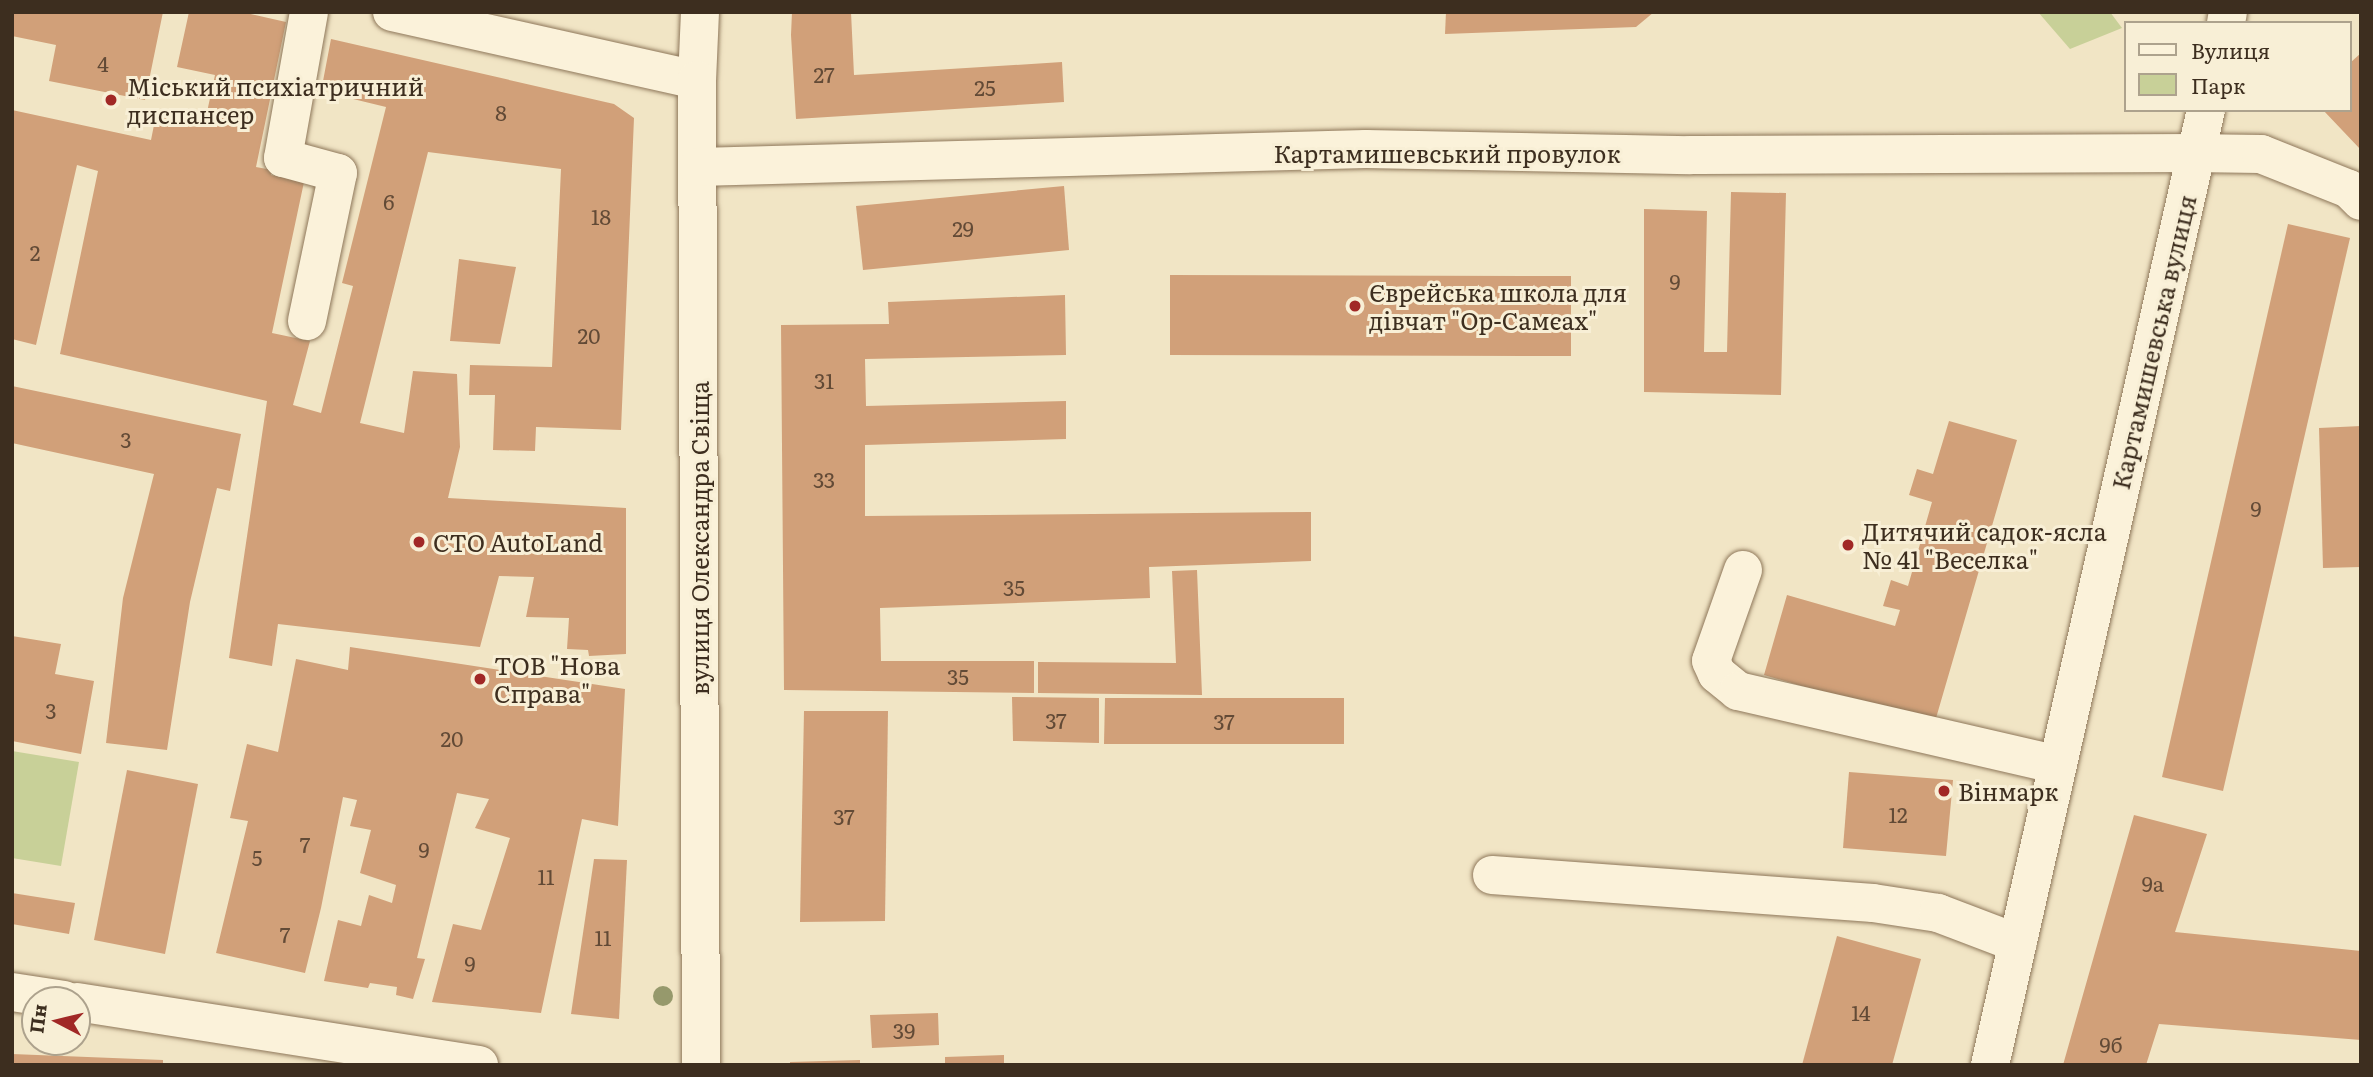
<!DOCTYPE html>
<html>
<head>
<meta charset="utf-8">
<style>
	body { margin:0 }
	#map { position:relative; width:2373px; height:1077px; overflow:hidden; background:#f1e5c5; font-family:Literata,serif }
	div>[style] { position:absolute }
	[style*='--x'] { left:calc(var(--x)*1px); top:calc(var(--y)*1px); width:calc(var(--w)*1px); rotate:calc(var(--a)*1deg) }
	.green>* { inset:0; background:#c8d098 }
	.building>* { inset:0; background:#d1a079 }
	.roads { filter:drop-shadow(0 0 2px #8e775a) drop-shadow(0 0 2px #8e775a) }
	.minor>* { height:38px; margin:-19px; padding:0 19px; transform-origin:19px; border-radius:19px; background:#fbf2da }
	.trees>* { width:20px; height:20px; margin:-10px; border-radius:50%; background:#96996c }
	.dots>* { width:19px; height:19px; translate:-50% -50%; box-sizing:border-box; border:4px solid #f8efd6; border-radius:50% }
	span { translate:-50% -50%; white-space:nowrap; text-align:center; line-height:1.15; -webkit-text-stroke:6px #f8efd6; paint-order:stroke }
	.number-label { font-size:21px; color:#624a36 }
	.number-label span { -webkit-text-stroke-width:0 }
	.poi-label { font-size:24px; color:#3d2e1f }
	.left { translate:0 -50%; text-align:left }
	.street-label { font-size:24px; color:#3d2e1f }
	.frame { position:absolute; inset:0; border:14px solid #3d2e1f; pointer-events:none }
	.legend { position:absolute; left:2124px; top:21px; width:228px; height:91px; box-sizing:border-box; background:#f8efd6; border:2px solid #ada28d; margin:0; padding:9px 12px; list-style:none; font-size:21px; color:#3d2e1f }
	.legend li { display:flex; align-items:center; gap:14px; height:35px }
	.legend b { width:35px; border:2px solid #ada28d }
	.north { position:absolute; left:21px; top:986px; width:70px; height:70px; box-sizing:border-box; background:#f8efd6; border:2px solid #ada28d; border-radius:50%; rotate:277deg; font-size:19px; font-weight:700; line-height:28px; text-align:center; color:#3d2e1f }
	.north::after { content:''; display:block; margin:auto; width:24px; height:32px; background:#a12826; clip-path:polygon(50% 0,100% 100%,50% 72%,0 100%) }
</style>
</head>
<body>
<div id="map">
	<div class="green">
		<div style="clip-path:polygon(2038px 12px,2110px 12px,2122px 28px,2070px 49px)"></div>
		<div style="clip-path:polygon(12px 751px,79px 762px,61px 866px,12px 858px)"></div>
	</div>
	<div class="building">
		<div style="clip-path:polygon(12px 12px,163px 12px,145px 100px,49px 81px,56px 45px,12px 36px)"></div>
		<div style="clip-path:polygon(189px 12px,242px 12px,286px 22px,256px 167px,272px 170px,271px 175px,304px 182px,272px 333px,310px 341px,293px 405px,321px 413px,353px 286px,342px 283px,386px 107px,349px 98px,352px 87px,323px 81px,331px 39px,614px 104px,634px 118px,621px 430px,536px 427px,535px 451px,493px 450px,495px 395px,469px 395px,470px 365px,552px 367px,561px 169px,428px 152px,360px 423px,404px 433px,413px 371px,457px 374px,460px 447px,448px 498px,626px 508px,626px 654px,589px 656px,588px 650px,567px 649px,569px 618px,526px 617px,534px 577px,499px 576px,480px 647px,278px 624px,272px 666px,229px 658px,267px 401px,60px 354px,98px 171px,77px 165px,36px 345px,12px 339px,12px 110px,151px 140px,156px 115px,204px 126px,215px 75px,177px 67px)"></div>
		<div style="clip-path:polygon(792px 12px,851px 12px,854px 75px,1062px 62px,1064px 102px,796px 119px,791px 35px)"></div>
		<div style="clip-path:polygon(1446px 12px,1654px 12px,1636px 27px,1445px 34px)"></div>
		<div style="clip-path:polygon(2361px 53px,2361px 150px,2323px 110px,2350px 110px,2350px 63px)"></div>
		<div style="clip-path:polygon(1064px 186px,1069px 250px,863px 270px,856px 206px)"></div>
		<div style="clip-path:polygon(1731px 192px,1786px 193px,1781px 395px,1644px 392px,1644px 209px,1707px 211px,1704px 352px,1727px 352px)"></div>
		<div style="clip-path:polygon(2288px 224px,2350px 238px,2223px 791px,2162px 777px)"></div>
		<div style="clip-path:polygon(459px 259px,516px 267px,500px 344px,450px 341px)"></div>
		<div style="clip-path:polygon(1170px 275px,1571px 276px,1571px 356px,1170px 355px)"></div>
		<div style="clip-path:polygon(1065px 295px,1066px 355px,865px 359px,866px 406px,1066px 401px,1066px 439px,865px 445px,865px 516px,1311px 512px,1311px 561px,1149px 567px,1150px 598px,880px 608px,881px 661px,1034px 661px,1034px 693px,784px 690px,781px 325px,889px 324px,888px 302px)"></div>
		<div style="clip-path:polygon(12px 386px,241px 434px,230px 491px,217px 488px,190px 602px,167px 750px,106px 743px,123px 598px,154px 474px,12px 443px)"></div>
		<div style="clip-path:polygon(1949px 421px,2017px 440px,1934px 725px,1764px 675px,1787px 595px,1895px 626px,1900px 610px,1883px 606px,1891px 580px,1908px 586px,1932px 502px,1909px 495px,1917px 469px,1933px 474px)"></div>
		<div style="clip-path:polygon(2361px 426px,2361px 567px,2323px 568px,2319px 428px)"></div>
		<div style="clip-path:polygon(1197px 570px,1202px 695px,1038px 693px,1038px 662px,1176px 663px,1172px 571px)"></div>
		<div style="clip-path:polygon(12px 636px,61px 644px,55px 674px,94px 681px,81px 754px,12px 741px)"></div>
		<div style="clip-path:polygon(350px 647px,625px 689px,618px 826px,582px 819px,541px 1013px,432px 1002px,453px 924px,481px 930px,510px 838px,475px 828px,489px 799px,457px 793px,417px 958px,425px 959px,413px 999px,396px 995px,397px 987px,370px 983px,368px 988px,324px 981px,338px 920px,361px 926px,369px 895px,392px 903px,396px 885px,360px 873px,371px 830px,350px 826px,357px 800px,343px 797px,321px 908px,305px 973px,216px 953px,248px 821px,230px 818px,247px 744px,278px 752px,296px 659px,348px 670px)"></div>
		<div style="clip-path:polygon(1012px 697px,1099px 698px,1099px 743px,1013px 741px)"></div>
		<div style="clip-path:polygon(1105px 698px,1344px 698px,1344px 744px,1104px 744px)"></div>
		<div style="clip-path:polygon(804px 711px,888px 711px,885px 921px,800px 922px)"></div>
		<div style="clip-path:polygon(127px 770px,198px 784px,165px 954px,94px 940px)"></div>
		<div style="clip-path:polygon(1849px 772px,1953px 780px,1946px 856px,1843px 848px)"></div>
		<div style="clip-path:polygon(2134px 815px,2207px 834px,2175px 932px,2361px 951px,2361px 1040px,2159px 1024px,2146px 1065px,2063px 1065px)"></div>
		<div style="clip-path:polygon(594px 859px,627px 860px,619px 1019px,571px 1014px)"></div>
		<div style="clip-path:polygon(12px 893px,75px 903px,69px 934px,12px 924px)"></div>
		<div style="clip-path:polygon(1837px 936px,1921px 959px,1892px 1065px,1802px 1065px)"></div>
		<div style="clip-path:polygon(938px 1013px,939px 1045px,872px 1048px,870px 1015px)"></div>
		<div style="clip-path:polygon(12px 1054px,163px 1060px,163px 1065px,12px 1065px)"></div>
		<div style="clip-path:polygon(1004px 1055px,1004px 1065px,945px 1065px,945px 1057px)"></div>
		<div style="clip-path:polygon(860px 1060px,860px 1065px,790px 1065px,790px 1062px)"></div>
	</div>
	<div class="roads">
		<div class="minor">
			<div style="--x:392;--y:12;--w:312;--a:12.6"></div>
			<div style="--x:700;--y:12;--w:68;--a:92.5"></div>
			<div style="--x:697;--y:80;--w:985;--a:89.77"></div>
			<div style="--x:2226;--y:23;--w:11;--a:-80"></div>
			<div style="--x:698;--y:167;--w:668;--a:-1.54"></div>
			<div style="--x:1366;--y:149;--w:324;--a:1.1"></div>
			<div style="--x:1690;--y:155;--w:506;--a:-0.23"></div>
			<div style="--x:2196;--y:153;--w:65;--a:0.9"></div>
			<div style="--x:2261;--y:154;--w:95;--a:21.7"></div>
			<div style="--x:2349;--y:189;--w:17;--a:45"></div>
			<div style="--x:307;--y:321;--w:151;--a:-78.2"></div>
			<div style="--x:338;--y:173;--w:57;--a:-164.7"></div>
			<div style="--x:283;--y:158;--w:148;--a:-79.9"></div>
			<div style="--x:1743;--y:570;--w:96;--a:109.4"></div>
			<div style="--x:1711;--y:661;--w:14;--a:65"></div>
			<div style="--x:1717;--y:674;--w:27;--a:39"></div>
			<div style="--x:1738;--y:691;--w:328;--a:13"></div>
			<div style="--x:1492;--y:875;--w:382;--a:4.2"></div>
			<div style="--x:1873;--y:903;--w:66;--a:8.7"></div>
			<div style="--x:1938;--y:913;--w:85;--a:20.8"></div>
			<div style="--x:12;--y:992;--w:53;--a:8.7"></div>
			<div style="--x:77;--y:1002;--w:407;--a:8.9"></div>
			<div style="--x:1990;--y:1065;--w:979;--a:-77.26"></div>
		</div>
	</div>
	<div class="trees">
		<div style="left:663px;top:996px"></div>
	</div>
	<div class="dots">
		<div style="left:111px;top:100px;background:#a12826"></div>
		<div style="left:1355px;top:306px;background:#a12826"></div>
		<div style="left:419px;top:542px;background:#a12826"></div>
		<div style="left:1848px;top:545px;background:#a12826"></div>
		<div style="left:480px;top:679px;background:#a12826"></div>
		<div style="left:1944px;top:791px;background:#a12826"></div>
	</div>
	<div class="number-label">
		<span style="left:103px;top:63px">4</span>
		<span style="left:824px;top:74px">27</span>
		<span style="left:985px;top:87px">25</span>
		<span style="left:501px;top:112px">8</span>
		<span style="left:389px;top:201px">6</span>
		<span style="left:601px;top:216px">18</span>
		<span style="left:963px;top:228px">29</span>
		<span style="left:35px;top:252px">2</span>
		<span style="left:1675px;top:281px">9</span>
		<span style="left:589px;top:335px">20</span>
		<span style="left:824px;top:380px">31</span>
		<span style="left:126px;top:439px">3</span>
		<span style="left:824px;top:479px">33</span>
		<span style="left:2256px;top:508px">9</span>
		<span style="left:1014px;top:587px">35</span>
		<span style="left:958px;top:676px">35</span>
		<span style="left:51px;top:710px">3</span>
		<span style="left:1056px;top:720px">37</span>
		<span style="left:1224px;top:721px">37</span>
		<span style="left:452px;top:738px">20</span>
		<span style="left:1898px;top:814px">12</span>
		<span style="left:844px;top:816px">37</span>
		<span style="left:305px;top:844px">7</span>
		<span style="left:424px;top:849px">9</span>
		<span style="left:257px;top:857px">5</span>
		<span style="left:546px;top:876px">11</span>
		<span style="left:2153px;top:883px">9а</span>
		<span style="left:285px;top:934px">7</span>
		<span style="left:603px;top:937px">11</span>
		<span style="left:470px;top:963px">9</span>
		<span style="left:1861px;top:1012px">14</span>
		<span style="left:904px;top:1030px">39</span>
		<span style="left:2111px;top:1044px">9б</span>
	</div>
	<div class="poi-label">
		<span class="left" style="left:127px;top:100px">Міський психіатричний<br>диспансер</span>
		<span class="left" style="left:1369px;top:306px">Єврейська школа для<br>дівчат "Ор-Самєах"</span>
		<span class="left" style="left:1862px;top:545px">Дитячий садок-ясла<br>№ 41 "Веселка"</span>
		<span class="left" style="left:433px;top:542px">СТО AutoLand</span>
		<span class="left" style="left:494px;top:679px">ТОВ "Нова<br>Справа"</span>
		<span class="left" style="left:1958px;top:791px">Вінмарк</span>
	</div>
	<div class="street-label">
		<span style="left:1447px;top:153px">Картамишевський провулок</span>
		<span style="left:2153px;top:342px;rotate:-77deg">Картамишевська вулиця</span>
		<span style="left:699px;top:538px;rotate:-90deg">вулиця Олександра Свіща</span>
	</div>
	<div class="frame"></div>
	<ul class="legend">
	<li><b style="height:9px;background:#fbf2da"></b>Вулиця</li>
	<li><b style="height:19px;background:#c8d098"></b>Парк</li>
	</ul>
	<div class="north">Пн</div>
</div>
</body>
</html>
